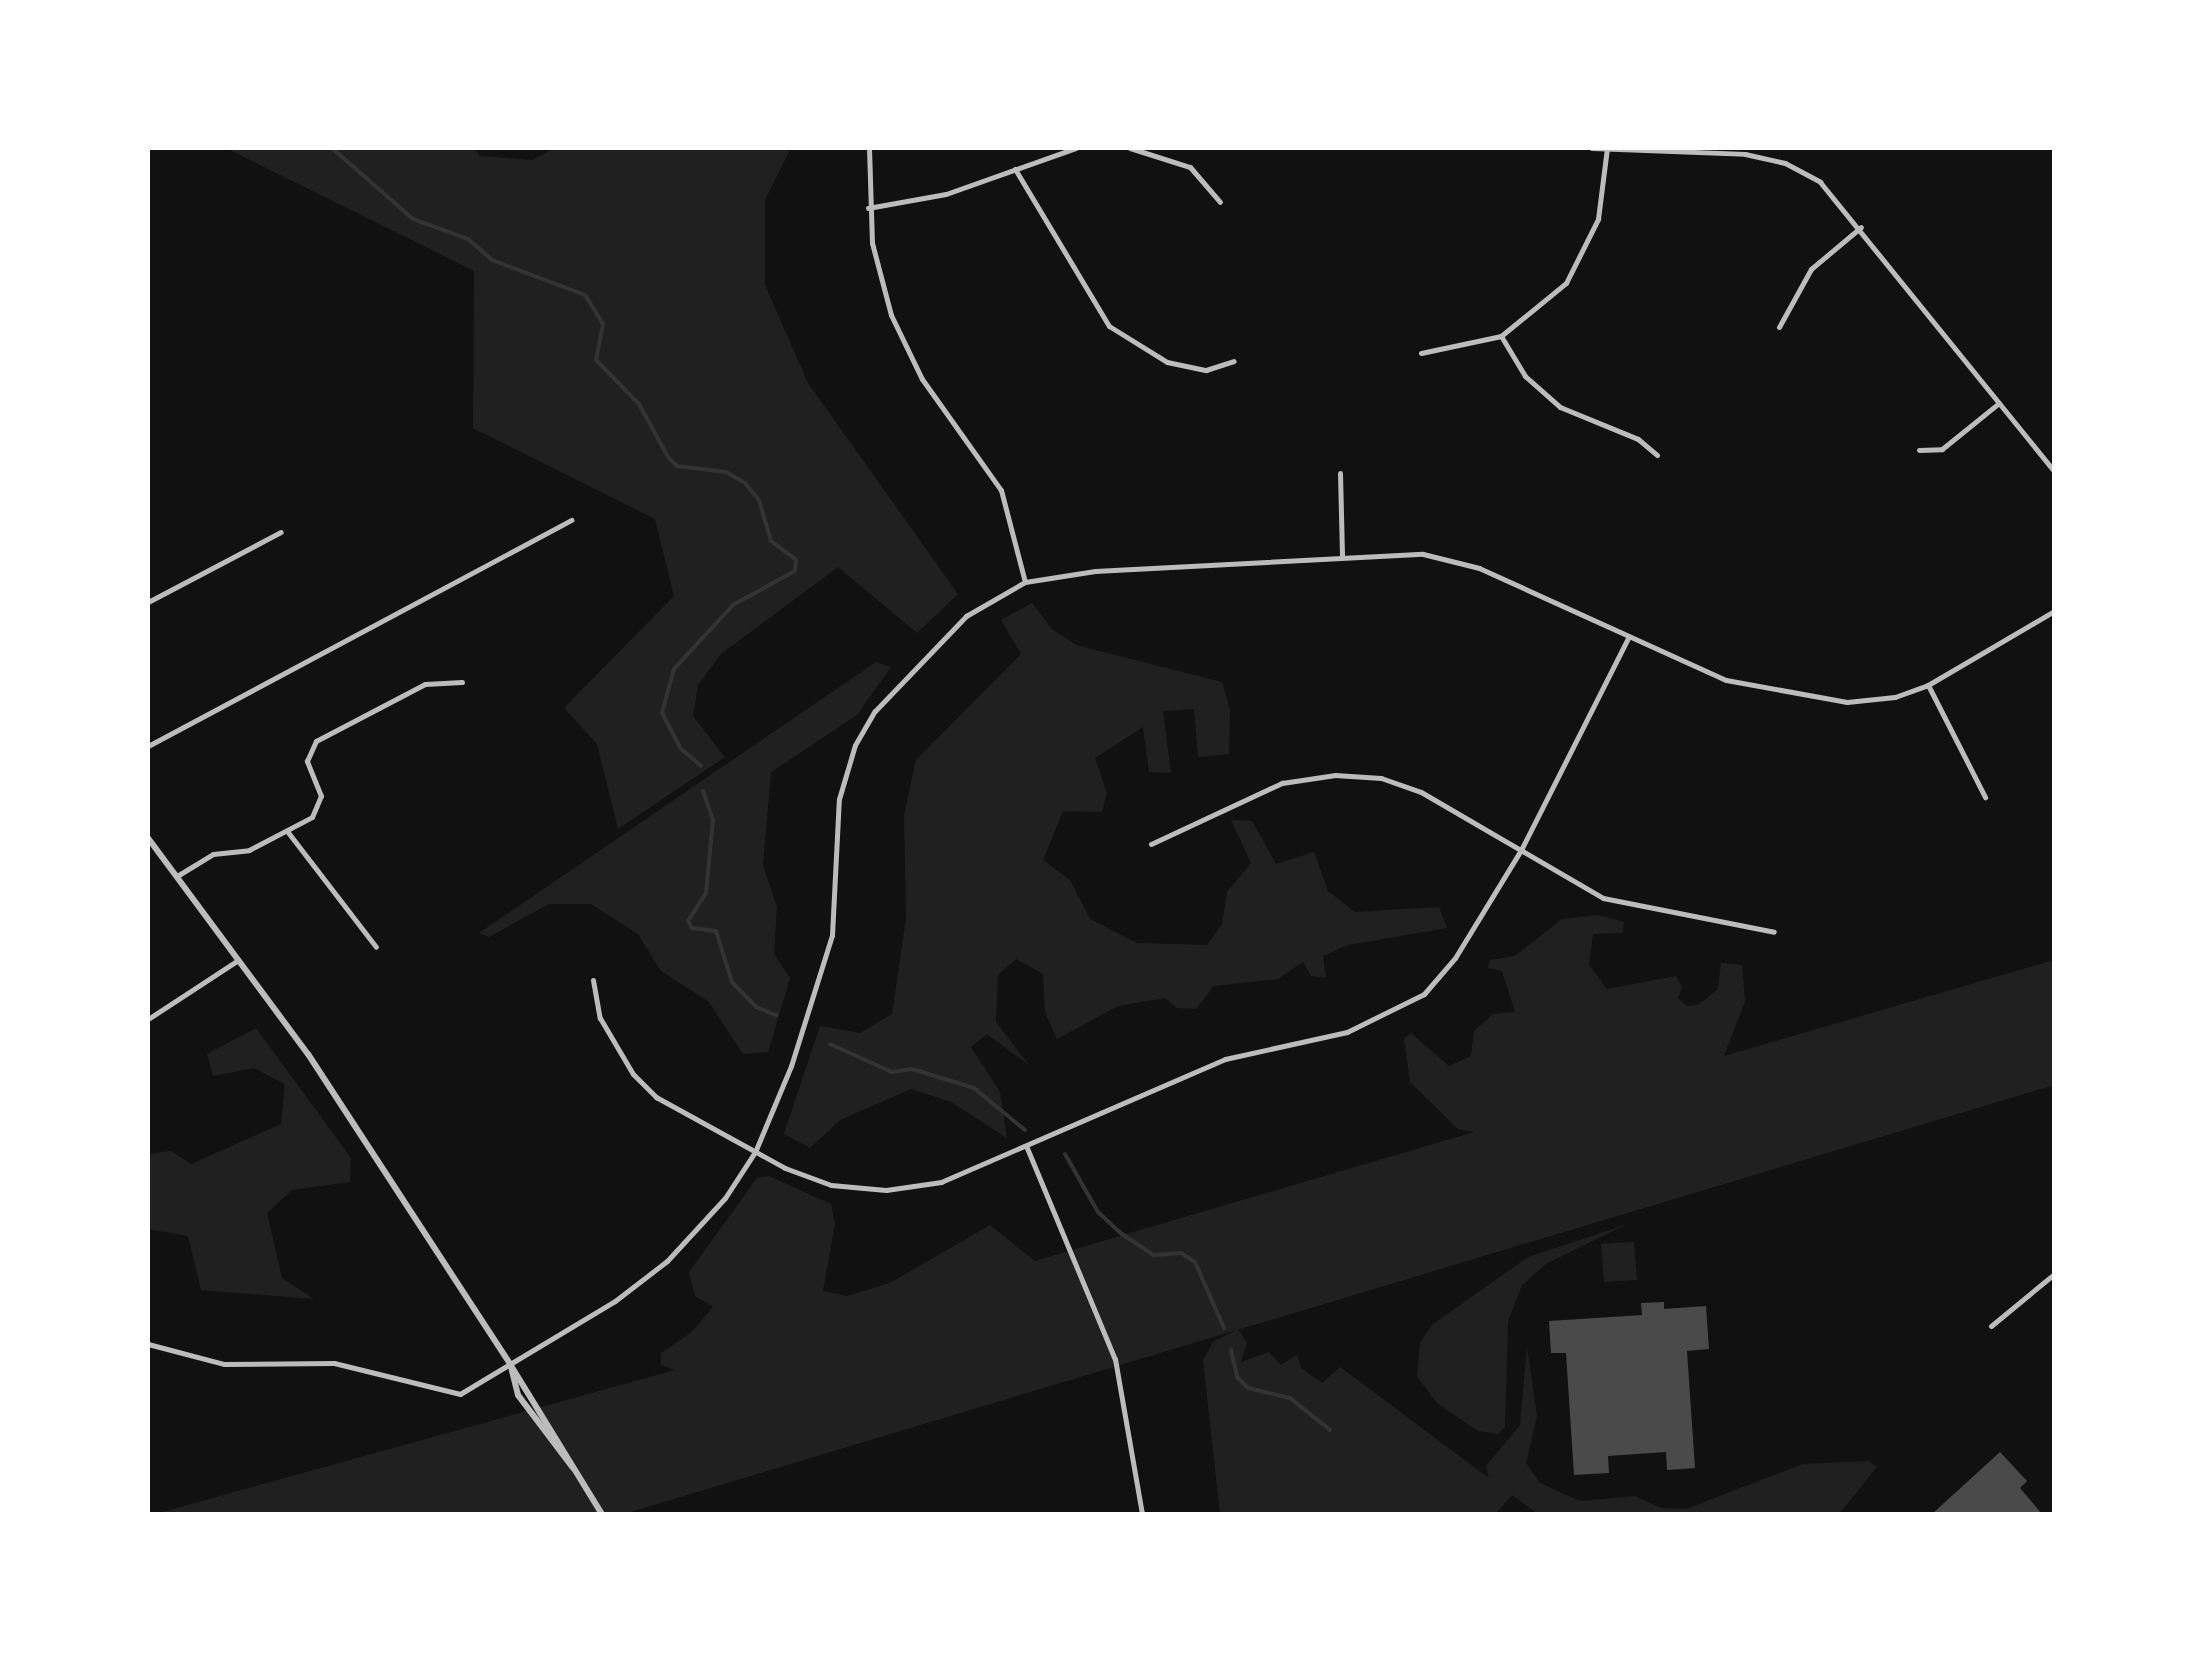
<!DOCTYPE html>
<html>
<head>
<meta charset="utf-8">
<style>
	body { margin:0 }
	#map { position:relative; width:2202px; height:1662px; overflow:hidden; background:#111; font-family:Bitter,serif }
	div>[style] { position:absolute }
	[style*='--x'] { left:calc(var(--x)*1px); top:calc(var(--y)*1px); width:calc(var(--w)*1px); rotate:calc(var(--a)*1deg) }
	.green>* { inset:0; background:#202020 }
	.stream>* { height:4px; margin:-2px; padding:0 2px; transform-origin:2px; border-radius:2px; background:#333 }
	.building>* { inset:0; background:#4a4a4a }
	.minor>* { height:5px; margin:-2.5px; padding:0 2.5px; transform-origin:2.5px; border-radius:2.5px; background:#bcbcbc }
	.tertiary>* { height:6px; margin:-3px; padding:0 3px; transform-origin:3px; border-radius:3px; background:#bcbcbc }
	span { translate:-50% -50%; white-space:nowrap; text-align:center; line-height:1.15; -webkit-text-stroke:8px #fff; paint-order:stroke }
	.frame { position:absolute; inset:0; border:150px solid #fff; pointer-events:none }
</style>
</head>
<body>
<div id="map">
	<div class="green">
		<div style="clip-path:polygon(226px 148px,474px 148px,480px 156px,532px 160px,555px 148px,791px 148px,765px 200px,765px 285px,808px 383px,958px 594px,917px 633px,838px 567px,721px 654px,698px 685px,693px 716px,725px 757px,618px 829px,597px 744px,564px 708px,674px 596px,655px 519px,473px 428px,474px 271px)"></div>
		<div style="clip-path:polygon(1032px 603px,1052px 629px,1076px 645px,1222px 682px,1230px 710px,1229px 754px,1198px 757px,1194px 709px,1163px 711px,1171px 773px,1149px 772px,1143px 727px,1095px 758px,1107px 793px,1102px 812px,1063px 811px,1043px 860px,1070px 880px,1090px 919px,1137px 943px,1207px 945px,1222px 924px,1227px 892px,1251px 863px,1231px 820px,1252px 821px,1276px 864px,1314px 852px,1328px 891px,1355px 912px,1439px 907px,1447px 928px,1348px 945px,1323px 956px,1326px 978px,1311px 976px,1303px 962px,1278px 979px,1214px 986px,1196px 1009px,1177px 1008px,1165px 998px,1118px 1006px,1057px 1039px,1045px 1012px,1043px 974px,1016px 959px,998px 975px,996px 1022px,1029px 1065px,987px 1034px,971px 1047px,1000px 1092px,1007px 1138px,951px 1102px,911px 1089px,840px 1120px,810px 1148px,784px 1134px,820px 1026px,860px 1033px,892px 1014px,906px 918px,904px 815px,916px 760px,1021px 654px,1001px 620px)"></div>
		<div style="clip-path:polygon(876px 662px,891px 667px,857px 715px,771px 772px,763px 865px,777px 907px,774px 954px,790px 978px,768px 1052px,743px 1054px,709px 1002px,660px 970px,638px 934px,591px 904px,549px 904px,489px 937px,479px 933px)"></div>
		<div style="clip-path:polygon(1598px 915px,1624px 922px,1623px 933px,1593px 934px,1589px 965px,1607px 989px,1676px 976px,1682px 987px,1678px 998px,1687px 1006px,1698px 1005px,1718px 989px,1721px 963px,1742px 965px,1745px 1001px,1724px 1056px,2054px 960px,2054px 1085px,627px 1513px,155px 1514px,675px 1370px,661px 1365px,661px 1353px,692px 1332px,713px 1307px,695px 1296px,689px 1272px,757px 1178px,769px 1176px,831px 1204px,835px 1224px,823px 1291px,847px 1296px,890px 1283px,990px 1225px,1035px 1261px,1474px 1132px,1458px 1129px,1410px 1082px,1404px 1038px,1411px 1033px,1449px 1066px,1471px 1056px,1474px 1031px,1493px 1014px,1515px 1012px,1502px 971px,1488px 968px,1490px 960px,1515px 956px,1562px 919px)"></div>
		<div style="clip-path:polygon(256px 1028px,351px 1158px,350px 1182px,292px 1190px,267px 1213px,282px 1278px,314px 1299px,201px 1290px,188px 1236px,148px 1229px,148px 1154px,171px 1151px,191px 1164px,281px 1124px,285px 1084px,254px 1068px,213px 1076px,207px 1054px)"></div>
		<div style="clip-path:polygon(1625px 1225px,1546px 1264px,1522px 1285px,1508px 1322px,1505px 1427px,1498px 1434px,1478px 1431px,1438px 1404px,1417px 1377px,1420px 1343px,1433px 1324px,1528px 1257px)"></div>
		<div style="clip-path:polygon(1634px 1242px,1637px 1280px,1604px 1282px,1601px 1244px)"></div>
		<div style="clip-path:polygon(1238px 1329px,1247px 1343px,1241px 1362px,1269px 1352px,1281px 1365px,1297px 1355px,1301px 1368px,1322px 1383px,1340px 1367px,1489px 1478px,1486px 1466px,1520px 1425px,1527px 1347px,1537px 1416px,1526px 1463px,1540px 1483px,1580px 1501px,1635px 1496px,1661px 1508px,1686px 1509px,1803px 1464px,1869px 1461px,1877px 1467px,1839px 1514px,1538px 1514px,1512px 1495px,1495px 1514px,1220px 1514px,1203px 1360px,1213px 1342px)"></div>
	</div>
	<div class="stream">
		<div style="--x:332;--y:148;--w:108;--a:41.2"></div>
		<div style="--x:413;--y:219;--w:59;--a:20"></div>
		<div style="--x:468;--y:239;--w:32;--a:41"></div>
		<div style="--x:492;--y:260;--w:99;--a:20.6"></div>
		<div style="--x:585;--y:295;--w:34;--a:58"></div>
		<div style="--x:603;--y:324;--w:37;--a:101"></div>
		<div style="--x:596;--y:360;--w:62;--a:45.7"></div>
		<div style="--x:639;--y:404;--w:60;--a:61.3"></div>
		<div style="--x:668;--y:457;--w:13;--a:45"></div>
		<div style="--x:677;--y:466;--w:49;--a:7"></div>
		<div style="--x:726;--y:472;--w:22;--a:30"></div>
		<div style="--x:745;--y:483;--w:22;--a:51"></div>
		<div style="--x:759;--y:500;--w:43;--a:73.7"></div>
		<div style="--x:771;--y:541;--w:31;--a:37"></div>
		<div style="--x:796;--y:560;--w:11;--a:95"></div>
		<div style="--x:795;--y:571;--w:71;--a:151.3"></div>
		<div style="--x:733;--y:605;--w:87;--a:132.7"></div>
		<div style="--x:674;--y:669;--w:46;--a:105.3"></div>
		<div style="--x:662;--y:713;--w:41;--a:62.2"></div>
		<div style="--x:681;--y:749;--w:26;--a:40"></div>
		<div style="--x:703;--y:791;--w:31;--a:71"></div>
		<div style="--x:713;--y:820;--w:73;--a:95.5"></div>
		<div style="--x:706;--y:893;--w:33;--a:123"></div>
		<div style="--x:688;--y:921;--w:8;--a:60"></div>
		<div style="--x:692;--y:928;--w:24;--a:7"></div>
		<div style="--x:716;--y:931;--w:53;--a:72.6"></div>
		<div style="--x:732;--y:982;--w:35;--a:46"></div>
		<div style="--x:756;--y:1007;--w:22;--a:22"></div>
		<div style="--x:830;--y:1044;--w:68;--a:24.3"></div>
		<div style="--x:892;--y:1072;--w:20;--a:-9"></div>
		<div style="--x:912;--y:1069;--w:65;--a:17"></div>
		<div style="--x:974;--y:1088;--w:66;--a:39.5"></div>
		<div style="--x:1065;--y:1154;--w:67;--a:60.4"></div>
		<div style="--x:1098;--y:1212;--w:33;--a:43"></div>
		<div style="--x:1122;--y:1234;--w:37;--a:34"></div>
		<div style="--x:1153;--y:1255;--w:28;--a:-4"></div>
		<div style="--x:1181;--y:1253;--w:17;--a:33"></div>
		<div style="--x:1195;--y:1262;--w:72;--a:66.3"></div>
		<div style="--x:1231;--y:1350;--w:28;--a:77"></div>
		<div style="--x:1237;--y:1377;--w:16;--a:45"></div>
		<div style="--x:1248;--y:1388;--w:43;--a:13.4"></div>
		<div style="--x:1290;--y:1398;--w:51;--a:38.7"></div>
	</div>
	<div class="building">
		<div style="clip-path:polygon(1664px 1302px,1664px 1309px,1706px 1306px,1709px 1349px,1687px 1351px,1695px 1468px,1667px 1470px,1666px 1452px,1608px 1456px,1609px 1473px,1574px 1475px,1566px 1353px,1551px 1353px,1549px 1321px,1642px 1315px,1641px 1303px)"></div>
		<div style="clip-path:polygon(2000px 1452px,2027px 1481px,2020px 1488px,2042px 1514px,1932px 1514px)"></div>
	</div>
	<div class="minor">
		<div style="--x:869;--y:148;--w:95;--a:88.2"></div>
		<div style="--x:872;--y:243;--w:74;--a:75.2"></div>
		<div style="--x:891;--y:315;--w:71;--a:64.2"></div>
		<div style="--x:922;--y:379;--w:136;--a:54.6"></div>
		<div style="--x:1001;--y:490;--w:95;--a:75.4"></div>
		<div style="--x:1130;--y:148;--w:63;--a:17.6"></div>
		<div style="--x:1190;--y:167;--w:46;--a:49.4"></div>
		<div style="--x:1592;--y:148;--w:153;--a:2.2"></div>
		<div style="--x:1745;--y:154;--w:41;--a:12.7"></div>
		<div style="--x:1785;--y:163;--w:40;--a:28"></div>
		<div style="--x:1820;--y:182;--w:372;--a:51"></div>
		<div style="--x:1015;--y:169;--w:183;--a:59.1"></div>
		<div style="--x:1109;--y:326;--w:68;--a:31.8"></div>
		<div style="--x:1167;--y:362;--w:40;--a:12"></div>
		<div style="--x:1206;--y:370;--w:29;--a:-18"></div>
		<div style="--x:868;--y:208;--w:79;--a:-10.2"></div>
		<div style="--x:946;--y:194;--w:138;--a:-19.5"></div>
		<div style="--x:1779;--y:327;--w:66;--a:-61.1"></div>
		<div style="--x:1811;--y:269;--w:65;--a:-40"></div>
		<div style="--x:1501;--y:336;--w:47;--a:59"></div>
		<div style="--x:1525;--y:376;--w:47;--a:41.5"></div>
		<div style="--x:1560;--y:407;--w:84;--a:22.3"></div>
		<div style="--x:1638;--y:439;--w:25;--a:40"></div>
		<div style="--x:1421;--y:353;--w:82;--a:-12"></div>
		<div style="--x:1501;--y:336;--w:84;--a:-39.2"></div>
		<div style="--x:1566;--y:283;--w:72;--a:-63.4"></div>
		<div style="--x:1598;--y:219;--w:72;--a:-82.8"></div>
		<div style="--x:1919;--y:450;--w:23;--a:-2"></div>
		<div style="--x:1942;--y:449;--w:73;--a:-38.9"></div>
		<div style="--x:1340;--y:473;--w:83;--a:88.6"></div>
		<div style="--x:148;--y:602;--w:150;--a:-27.8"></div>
		<div style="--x:1928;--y:685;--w:126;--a:63"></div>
		<div style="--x:148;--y:746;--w:480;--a:-28.1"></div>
		<div style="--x:287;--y:831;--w:146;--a:52.5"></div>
		<div style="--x:1151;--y:844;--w:145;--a:-25"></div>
		<div style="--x:1282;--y:783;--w:54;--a:-8.6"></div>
		<div style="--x:1335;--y:775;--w:46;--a:3.7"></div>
		<div style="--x:1381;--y:778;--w:42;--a:19.3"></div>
		<div style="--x:1421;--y:792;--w:211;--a:30.2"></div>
		<div style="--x:1603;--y:898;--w:174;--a:11.2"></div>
		<div style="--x:177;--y:876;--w:42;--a:-31.4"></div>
		<div style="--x:213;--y:854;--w:36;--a:-6"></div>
		<div style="--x:249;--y:850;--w:71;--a:-27.6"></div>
		<div style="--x:312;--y:817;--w:23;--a:-67"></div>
		<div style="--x:321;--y:796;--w:38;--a:-112"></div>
		<div style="--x:307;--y:761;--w:22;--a:-66"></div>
		<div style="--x:316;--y:741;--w:123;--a:-27.6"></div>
		<div style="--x:425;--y:684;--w:37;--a:-3"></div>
		<div style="--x:593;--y:980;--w:39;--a:80"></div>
		<div style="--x:600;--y:1018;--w:65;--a:59.5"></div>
		<div style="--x:633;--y:1074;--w:33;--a:45"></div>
		<div style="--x:656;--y:1097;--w:147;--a:28.8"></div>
		<div style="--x:785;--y:1168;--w:49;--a:20.3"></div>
		<div style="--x:831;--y:1185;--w:55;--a:5.2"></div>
		<div style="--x:886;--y:1190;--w:56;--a:-8.3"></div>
		<div style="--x:941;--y:1182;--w:309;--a:-23.4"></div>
		<div style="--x:1225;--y:1059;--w:125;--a:-12.5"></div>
		<div style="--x:1347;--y:1032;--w:86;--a:-26.3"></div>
		<div style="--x:1424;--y:994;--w:48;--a:-49.3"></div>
		<div style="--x:1455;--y:958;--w:127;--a:-58.6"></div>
		<div style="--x:1521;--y:850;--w:237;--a:-63.2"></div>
		<div style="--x:148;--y:1019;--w:108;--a:-33.2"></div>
		<div style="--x:1027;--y:1148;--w:229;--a:67.4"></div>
		<div style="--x:1115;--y:1359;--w:157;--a:80.1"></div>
		<div style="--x:1991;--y:1326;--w:82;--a:-39.5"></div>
		<div style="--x:148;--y:1344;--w:79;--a:14.7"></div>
		<div style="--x:224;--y:1364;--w:110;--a:-0.5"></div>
		<div style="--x:334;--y:1363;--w:130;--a:13.8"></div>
		<div style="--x:460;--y:1394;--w:181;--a:-31"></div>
		<div style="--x:615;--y:1301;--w:66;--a:-37.6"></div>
		<div style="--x:667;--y:1261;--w:86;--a:-47.4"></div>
		<div style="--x:725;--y:1198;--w:55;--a:-56.9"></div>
		<div style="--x:755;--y:1152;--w:93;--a:-67.3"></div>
		<div style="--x:791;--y:1066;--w:137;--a:-72.6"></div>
		<div style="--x:832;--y:935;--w:136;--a:-87.1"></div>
		<div style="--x:839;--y:799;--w:56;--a:-73.5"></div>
		<div style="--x:855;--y:745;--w:39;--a:-60"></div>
		<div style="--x:875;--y:711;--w:132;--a:-46.2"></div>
		<div style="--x:966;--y:616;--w:68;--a:-30"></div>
		<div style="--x:1025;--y:582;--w:71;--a:-8.9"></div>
		<div style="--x:1095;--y:571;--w:328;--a:-3"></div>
		<div style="--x:1423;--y:554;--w:58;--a:14"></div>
		<div style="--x:1479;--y:568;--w:271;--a:24.4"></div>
		<div style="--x:1726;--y:680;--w:123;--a:10.3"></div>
		<div style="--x:1847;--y:702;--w:48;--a:-5.9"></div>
		<div style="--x:1895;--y:697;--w:35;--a:-20"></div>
		<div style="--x:1928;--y:685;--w:146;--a:-30.4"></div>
	</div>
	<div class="tertiary">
		<div style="--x:148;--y:838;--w:269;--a:53.5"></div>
		<div style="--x:308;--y:1054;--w:370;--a:56.9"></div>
		<div style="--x:573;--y:1468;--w:91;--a:-127"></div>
		<div style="--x:518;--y:1395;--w:32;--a:-104"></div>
		<div style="--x:510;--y:1364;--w:176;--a:58.5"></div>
	</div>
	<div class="frame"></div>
</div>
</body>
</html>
